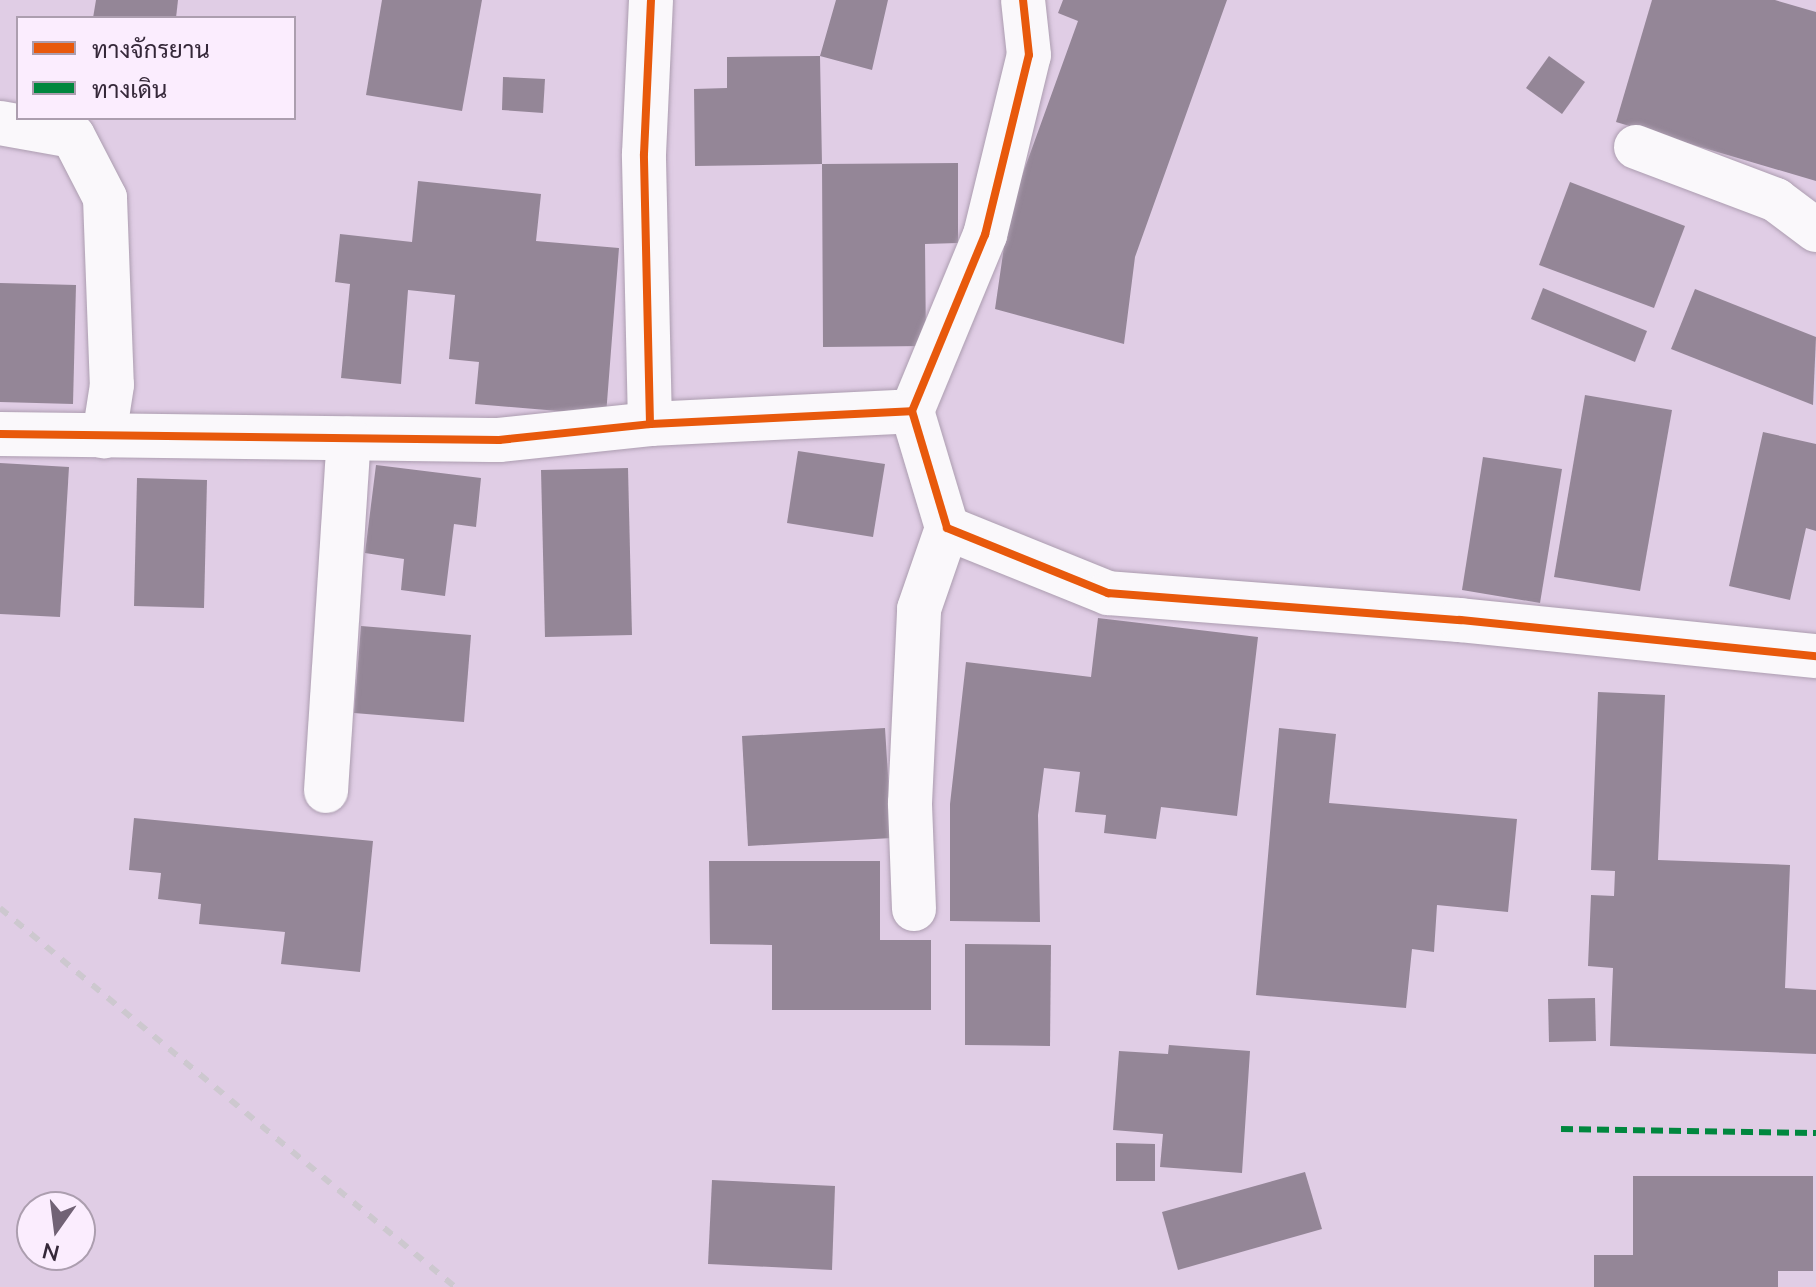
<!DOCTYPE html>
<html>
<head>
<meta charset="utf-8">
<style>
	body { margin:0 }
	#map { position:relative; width:1816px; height:1287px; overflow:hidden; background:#e0cde5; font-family:Mulish,Sarabun,sans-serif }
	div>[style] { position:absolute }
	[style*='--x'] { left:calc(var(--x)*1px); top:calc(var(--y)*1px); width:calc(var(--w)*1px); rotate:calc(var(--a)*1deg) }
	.building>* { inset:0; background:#948697 }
	.roads { filter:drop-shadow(0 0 2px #ac9db0) drop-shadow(0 0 2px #ac9db0) }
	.minor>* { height:44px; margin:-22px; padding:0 22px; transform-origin:22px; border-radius:22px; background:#faf8fb }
	.rail>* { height:6px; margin-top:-3px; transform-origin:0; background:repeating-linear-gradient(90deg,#cdc8cf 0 10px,transparent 0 20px) }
	.quiet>* { height:6px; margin-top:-3px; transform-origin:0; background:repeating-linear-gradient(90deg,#00873e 0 12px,transparent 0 18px) }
	.cycleway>* { height:8px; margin:-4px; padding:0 4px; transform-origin:4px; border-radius:4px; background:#e8590c }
	span { translate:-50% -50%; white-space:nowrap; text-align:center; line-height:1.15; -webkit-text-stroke:8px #fbedfe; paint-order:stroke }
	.legend { position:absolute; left:16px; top:16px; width:280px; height:104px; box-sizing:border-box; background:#fbedfe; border:2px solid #ac9eaf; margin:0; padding:10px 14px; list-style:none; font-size:24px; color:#352839 }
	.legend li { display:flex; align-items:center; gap:16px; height:40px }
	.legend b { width:40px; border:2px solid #ac9eaf }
	.north { position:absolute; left:16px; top:1191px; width:80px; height:80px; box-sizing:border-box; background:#fbedfe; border:2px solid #ac9eaf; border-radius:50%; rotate:194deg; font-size:22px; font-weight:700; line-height:32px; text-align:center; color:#352839 }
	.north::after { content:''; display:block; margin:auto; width:28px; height:36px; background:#716275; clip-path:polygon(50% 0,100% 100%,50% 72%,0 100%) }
</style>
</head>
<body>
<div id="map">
	<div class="building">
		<div style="clip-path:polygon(96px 0,178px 0,176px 18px,93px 18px)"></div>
		<div style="clip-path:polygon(382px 0,482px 0,462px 111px,366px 95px)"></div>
		<div style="clip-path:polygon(836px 0,888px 0,872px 70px,820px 56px,822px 164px,695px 166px,694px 89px,727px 88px,727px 57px,820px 56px)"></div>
		<div style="clip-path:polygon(1063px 0,1227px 0,1135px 257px,1124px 344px,995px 309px,1009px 212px,1078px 21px,1058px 13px)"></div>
		<div style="clip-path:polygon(1652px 0,1775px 0,1816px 12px,1816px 181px,1616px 122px)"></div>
		<div style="clip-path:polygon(1549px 56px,1585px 82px,1562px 114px,1526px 88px)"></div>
		<div style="clip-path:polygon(503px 77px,545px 79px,543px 113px,502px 110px)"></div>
		<div style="clip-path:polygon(958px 163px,958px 243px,925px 244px,926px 346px,823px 347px,822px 164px)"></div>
		<div style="clip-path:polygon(418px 181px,541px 194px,536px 241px,619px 248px,606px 415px,475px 404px,479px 362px,449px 359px,455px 295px,408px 290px,401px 384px,341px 378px,350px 284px,335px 282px,340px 234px,412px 242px)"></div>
		<div style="clip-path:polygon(1570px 182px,1685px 226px,1654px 308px,1539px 265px)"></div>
		<div style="clip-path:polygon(0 283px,76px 285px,73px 404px,0 402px)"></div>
		<div style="clip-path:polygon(1543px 288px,1647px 331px,1635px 362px,1531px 319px)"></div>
		<div style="clip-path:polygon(1695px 289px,1816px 337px,1813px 405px,1671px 349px)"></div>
		<div style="clip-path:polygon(1585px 395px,1672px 410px,1640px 591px,1554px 577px)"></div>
		<div style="clip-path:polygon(1763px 432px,1816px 444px,1816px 531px,1806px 528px,1790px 600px,1729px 586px)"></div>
		<div style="clip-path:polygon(798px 451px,885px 464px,873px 537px,787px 523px)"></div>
		<div style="clip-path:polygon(1483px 457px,1562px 469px,1540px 603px,1462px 590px)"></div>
		<div style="clip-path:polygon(0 463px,69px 467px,60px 617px,0 614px)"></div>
		<div style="clip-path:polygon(376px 465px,481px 478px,476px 527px,454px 524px,445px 596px,401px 590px,404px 559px,365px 553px)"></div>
		<div style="clip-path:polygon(628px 468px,632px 635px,545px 637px,541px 470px)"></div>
		<div style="clip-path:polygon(137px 478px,207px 480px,204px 608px,134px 606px)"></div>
		<div style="clip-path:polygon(1098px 618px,1258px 637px,1237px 816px,1161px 807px,1156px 839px,1104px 833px,1106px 815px,1075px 812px,1080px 772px,1044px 768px,1038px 815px,1040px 922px,950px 921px,950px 804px,966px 662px,1091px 677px)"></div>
		<div style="clip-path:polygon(361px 626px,471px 635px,464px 722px,354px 713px)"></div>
		<div style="clip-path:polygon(1598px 692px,1665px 695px,1658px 860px,1790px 865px,1785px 988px,1816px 990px,1816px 1054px,1610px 1046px,1613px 968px,1588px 966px,1591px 895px,1614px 896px,1615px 871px,1591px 870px)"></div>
		<div style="clip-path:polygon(885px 728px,892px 838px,748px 846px,742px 736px)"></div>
		<div style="clip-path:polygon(1279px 728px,1336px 734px,1329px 803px,1517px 819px,1508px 912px,1437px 905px,1434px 952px,1412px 949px,1406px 1008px,1256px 995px)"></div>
		<div style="clip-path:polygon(134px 818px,373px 841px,360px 972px,281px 964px,285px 932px,199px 924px,201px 904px,158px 899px,161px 873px,129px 870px)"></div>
		<div style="clip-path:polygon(709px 861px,880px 861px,880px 940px,931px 940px,931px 1010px,772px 1010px,772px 945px,710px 944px)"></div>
		<div style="clip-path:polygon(965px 944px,1051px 945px,1050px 1046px,965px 1045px)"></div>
		<div style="clip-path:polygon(1595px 998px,1596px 1041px,1549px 1042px,1548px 999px)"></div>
		<div style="clip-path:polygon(1169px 1045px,1250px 1051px,1242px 1173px,1160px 1167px,1163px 1134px,1113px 1130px,1119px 1051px,1168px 1054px)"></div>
		<div style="clip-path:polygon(1116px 1143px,1155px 1144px,1155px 1181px,1116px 1181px)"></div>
		<div style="clip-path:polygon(1305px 1172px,1322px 1229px,1178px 1270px,1162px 1212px)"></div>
		<div style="clip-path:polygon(1633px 1176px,1813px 1176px,1813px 1271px,1778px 1271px,1778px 1287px,1594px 1287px,1594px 1255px,1633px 1255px)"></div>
		<div style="clip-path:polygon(712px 1180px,835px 1186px,832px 1270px,708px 1264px)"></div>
	</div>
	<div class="roads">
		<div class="minor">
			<div style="--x:0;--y:123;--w:74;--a:10.1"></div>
			<div style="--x:73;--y:136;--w:70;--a:62.7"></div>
			<div style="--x:105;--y:198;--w:187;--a:87.9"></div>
			<div style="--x:112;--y:385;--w:52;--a:98.9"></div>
			<div style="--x:1636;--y:147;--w:150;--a:20.7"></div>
			<div style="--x:1776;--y:200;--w:50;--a:36.9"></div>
			<div style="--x:912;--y:411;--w:191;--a:-67.5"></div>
			<div style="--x:985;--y:235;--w:185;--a:-76.3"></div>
			<div style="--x:1029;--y:55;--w:55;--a:-96.2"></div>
			<div style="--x:650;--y:424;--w:270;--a:-91.3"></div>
			<div style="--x:644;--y:154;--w:154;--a:-87.4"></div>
			<div style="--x:0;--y:434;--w:499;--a:0.7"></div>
			<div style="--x:499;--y:440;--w:152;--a:-6"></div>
			<div style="--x:650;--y:424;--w:262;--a:-2.8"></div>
			<div style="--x:912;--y:411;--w:122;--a:73.3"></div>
			<div style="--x:947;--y:528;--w:174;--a:22"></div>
			<div style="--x:1108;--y:593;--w:353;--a:4.4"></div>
			<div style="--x:1460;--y:620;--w:358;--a:5.8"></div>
			<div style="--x:326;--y:791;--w:353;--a:-86.3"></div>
			<div style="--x:914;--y:909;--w:106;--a:-92.2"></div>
			<div style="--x:910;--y:803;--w:194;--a:-87.3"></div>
			<div style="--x:919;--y:609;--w:86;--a:-70.9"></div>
		</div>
	</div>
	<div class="rail">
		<div style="--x:0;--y:908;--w:592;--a:39.79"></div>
	</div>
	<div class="quiet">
		<div style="--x:1561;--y:1129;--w:255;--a:0.9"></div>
	</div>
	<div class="cycleway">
		<div style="--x:912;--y:411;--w:191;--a:-67.5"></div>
		<div style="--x:985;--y:235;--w:185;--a:-76.3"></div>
		<div style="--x:1029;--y:55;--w:55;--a:-96.2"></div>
		<div style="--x:650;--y:424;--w:270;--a:-91.3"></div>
		<div style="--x:644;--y:154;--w:154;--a:-87.4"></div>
		<div style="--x:0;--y:434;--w:499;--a:0.7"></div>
		<div style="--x:499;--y:440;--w:152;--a:-6"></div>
		<div style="--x:650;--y:424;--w:262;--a:-2.8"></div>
		<div style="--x:912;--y:411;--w:122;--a:73.3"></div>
		<div style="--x:947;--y:528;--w:174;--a:22"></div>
		<div style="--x:1108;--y:593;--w:353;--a:4.4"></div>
		<div style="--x:1460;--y:620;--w:358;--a:5.8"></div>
	</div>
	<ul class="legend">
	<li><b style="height:10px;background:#e8590c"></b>ทางจักรยาน</li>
	<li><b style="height:10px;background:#00873e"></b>ทางเดิน</li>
	</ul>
	<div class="north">N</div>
</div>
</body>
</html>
